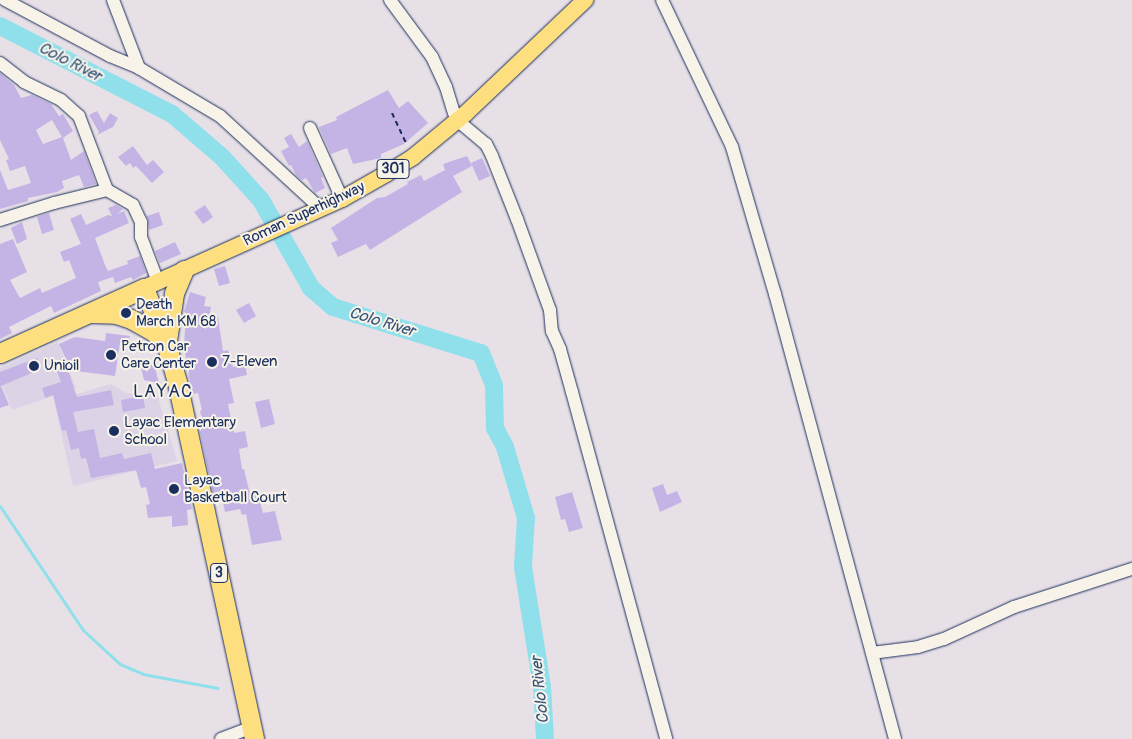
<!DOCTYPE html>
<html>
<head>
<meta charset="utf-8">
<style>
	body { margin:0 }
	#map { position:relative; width:1132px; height:739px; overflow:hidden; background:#e8e0e7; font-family:Pangolin,sans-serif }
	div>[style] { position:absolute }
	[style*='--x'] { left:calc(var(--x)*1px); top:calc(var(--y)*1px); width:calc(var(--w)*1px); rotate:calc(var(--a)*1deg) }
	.built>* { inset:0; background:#ddd3e6 }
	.stream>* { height:3px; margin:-1.5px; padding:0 1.5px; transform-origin:1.5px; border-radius:1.5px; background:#90e0ec }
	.river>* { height:18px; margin:-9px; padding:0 9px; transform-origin:9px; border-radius:9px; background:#90e0ec }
	.building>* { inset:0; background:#c4b4e5 }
	.path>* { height:2px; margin-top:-1px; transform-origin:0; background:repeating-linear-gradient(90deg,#1b2f5e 0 5px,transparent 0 9px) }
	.roads { filter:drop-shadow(0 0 1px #1b2f5e) drop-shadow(0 0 1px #1b2f5e) }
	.minor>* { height:12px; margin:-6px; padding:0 6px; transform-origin:6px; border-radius:6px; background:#f7f3e8 }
	.major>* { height:16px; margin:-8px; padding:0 8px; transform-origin:8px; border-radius:8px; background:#fedf80 }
	.highway>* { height:19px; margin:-9.5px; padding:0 9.5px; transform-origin:9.5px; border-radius:9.5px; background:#fedf80 }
	.dots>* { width:14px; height:14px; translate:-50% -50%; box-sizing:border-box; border:2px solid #f7f3e8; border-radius:50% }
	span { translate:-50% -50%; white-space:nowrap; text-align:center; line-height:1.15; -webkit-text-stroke:4px #f7f3e8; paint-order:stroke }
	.shield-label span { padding:1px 4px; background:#f7f3e8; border:1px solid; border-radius:4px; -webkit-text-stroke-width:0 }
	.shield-label { font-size:14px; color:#1b2f5e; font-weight:700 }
	.street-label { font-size:15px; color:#1b2f5e }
	.poi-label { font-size:15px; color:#1b2f5e }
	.left { translate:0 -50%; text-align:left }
	.water-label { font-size:16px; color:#32527a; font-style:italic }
	.quarter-label { font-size:18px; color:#1b2f5e; letter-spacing:1px }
</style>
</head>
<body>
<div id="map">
	<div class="built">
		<div style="clip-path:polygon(58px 342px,76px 388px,12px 410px,0 380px,0 368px)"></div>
		<div style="clip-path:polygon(111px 384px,126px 393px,157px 394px,177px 461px,73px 486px,54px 401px)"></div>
	</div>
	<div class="stream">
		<div style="--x:0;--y:506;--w:149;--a:56.2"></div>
		<div style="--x:83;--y:630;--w:50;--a:42.6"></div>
		<div style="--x:120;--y:664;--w:25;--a:23"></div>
		<div style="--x:143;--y:674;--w:76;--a:10.6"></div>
	</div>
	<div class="river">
		<div style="--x:0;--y:26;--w:193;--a:27.1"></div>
		<div style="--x:172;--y:114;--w:66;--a:40.7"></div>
		<div style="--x:222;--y:157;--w:58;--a:47.8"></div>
		<div style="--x:261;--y:200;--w:101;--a:60.4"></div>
		<div style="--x:311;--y:288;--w:29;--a:41"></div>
		<div style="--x:333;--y:307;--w:155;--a:17.3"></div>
		<div style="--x:481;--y:353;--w:35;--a:68"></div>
		<div style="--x:494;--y:386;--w:42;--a:88.6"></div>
		<div style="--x:495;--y:428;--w:21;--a:62"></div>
		<div style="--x:505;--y:447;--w:74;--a:73.5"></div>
		<div style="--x:526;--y:518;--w:49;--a:93.5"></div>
		<div style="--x:523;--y:567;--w:121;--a:81"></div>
		<div style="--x:542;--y:687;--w:52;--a:86.7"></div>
	</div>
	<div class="building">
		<div style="clip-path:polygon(evenodd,0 73px,14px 85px,21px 98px,32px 95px,51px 104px,59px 116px,63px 114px,73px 131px,63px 138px,71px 160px,84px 151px,96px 184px,84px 187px,79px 175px,62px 181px,64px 188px,57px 192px,28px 198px,28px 201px,0 209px,0 170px,8px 190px,31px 183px,25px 166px,10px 171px,6px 160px,9px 159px,0 140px,0 73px,52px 120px,62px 137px,43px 144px,36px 130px,52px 120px)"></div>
		<div style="clip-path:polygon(388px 90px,399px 108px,408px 101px,428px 123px,404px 144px,381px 154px,381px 158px,353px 164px,347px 148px,331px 154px,319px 127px,337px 120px,336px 117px)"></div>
		<div style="clip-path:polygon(97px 111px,104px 123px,110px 113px,118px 118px,113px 127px,97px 135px,99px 132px,89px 115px)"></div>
		<div style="clip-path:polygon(291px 134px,299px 147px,307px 141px,323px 177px,321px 178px,325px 188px,315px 193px,306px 178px,302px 180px,296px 175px,291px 165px,289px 166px,281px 151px,289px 147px,284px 138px)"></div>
		<div style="clip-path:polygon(133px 146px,147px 165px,153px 160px,164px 172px,152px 183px,136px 166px,133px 168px,130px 163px,126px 166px,118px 157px)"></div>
		<div style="clip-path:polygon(467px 156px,472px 166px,453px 176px,462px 192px,370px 250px,366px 244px,338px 257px,331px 243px,338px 240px,331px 228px,377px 198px,385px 197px,408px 184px,407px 182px,421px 175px,424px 181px,445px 170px,443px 164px)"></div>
		<div style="clip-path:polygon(482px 158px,490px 176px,479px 181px,471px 163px)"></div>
		<div style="clip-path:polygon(116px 205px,123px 209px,117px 214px,124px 211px,129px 223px,95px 238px,105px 265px,108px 271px,128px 264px,127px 261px,140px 256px,146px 273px,133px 280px,131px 277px,115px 283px,113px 277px,98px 282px,101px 291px,54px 313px,51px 306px,9px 327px,12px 333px,0 339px,0 244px,13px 239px,27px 272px,10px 280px,20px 298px,40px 288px,42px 293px,76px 278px,69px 260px,64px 262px,60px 252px,81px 244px,70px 219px,81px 214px,86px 225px,108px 215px,112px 216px,108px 208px)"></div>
		<div style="clip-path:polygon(205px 205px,213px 217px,203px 224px,194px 212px)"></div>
		<div style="clip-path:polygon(159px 212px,163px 225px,149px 230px,147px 216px)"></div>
		<div style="clip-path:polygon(49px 213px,54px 230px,42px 234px,37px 217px)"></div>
		<div style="clip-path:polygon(22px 222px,27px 239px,17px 244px,11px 228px)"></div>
		<div style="clip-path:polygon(175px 242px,181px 254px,160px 263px,155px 251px)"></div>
		<div style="clip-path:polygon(225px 266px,230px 283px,219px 286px,214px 269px)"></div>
		<div style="clip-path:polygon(190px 292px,206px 297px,204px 306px,211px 307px,209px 318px,218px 317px,223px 351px,228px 350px,233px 367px,245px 365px,247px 375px,229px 379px,234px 403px,228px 404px,234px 433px,245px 431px,248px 447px,239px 449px,242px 469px,244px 469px,250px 494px,257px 492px,263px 513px,275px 511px,282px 540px,252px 545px,246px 514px,242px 515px,240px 509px,225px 512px,222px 498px,214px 499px,199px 427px,204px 426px,200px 411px,202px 410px,198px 393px,192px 394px,184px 346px,186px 313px,184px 312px)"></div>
		<div style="clip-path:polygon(249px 303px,256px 316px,244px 323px,236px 310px)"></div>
		<div style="clip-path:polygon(106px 333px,130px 336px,128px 344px,120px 343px,115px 376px,68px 370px,77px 397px,111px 390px,114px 405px,73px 412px,78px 432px,94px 429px,100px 458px,122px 453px,124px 459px,151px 453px,155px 469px,182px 463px,192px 509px,187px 510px,188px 525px,172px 527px,172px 516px,148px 518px,146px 505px,150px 504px,146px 487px,141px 488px,136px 470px,91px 478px,86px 458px,81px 459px,79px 448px,71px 450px,66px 430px,62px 431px,53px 395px,45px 398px,42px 388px,61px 382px,54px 363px,66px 359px,59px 344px,75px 337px,105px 341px)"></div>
		<div style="clip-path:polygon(37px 358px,41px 369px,1px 386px,9px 405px,0 408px,0 372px)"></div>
		<div style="clip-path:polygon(154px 364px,159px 383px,144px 380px,141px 368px)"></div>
		<div style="clip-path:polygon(143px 396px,145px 408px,123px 412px,121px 400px)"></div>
		<div style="clip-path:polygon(269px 399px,275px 424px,261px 428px,255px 402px)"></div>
		<div style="clip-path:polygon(663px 484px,667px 495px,677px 491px,682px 502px,660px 512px,652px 488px)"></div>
		<div style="clip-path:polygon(572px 492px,583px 528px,569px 532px,565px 519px,561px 520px,555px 497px)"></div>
	</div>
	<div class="path">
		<div style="--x:392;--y:113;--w:35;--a:65"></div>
	</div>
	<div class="roads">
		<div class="minor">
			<div style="--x:5;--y:0;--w:119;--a:28.1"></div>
			<div style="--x:110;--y:56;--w:31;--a:22"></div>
			<div style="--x:139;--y:68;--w:94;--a:30.7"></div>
			<div style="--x:220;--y:116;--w:136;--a:42.6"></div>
			<div style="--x:113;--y:0;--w:73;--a:69.1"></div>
			<div style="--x:390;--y:0;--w:71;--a:53.6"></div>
			<div style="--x:432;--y:57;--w:33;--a:65"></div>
			<div style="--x:446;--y:87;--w:28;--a:73"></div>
			<div style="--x:662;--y:0;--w:163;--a:64.5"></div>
			<div style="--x:732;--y:147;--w:153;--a:73.7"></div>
			<div style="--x:775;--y:294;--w:461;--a:74.9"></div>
			<div style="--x:0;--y:63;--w:31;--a:38"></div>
			<div style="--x:24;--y:82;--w:41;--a:25.9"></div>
			<div style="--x:61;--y:100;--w:24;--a:42"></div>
			<div style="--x:79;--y:116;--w:79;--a:69.3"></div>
			<div style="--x:107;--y:190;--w:30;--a:30"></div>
			<div style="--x:133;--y:205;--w:19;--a:65"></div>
			<div style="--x:141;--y:222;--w:15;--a:90"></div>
			<div style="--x:141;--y:237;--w:48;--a:69.3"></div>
			<div style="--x:457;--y:120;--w:38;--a:40"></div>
			<div style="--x:486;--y:144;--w:13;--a:63"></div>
			<div style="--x:492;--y:156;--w:68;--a:68.4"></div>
			<div style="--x:517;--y:219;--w:97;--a:70.1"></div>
			<div style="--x:550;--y:310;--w:21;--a:85"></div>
			<div style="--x:552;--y:331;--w:20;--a:66"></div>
			<div style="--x:560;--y:349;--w:45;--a:74.4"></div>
			<div style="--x:572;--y:392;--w:360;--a:74.8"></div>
			<div style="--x:310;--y:128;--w:78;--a:65.7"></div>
			<div style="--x:0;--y:220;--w:57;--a:-17.5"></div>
			<div style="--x:54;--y:203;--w:55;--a:-13.8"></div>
			<div style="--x:872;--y:653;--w:46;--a:-7.4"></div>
			<div style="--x:918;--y:647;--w:27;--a:-17"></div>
			<div style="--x:944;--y:639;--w:77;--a:-24.6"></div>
			<div style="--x:1014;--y:607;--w:124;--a:-17.9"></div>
			<div style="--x:221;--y:739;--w:33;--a:-21"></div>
		</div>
		<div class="major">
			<div style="--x:144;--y:288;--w:217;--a:-24.2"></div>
			<div style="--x:342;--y:199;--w:51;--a:-29.6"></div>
			<div style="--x:386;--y:174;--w:32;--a:-32"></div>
			<div style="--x:413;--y:157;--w:67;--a:-39.6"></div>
			<div style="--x:465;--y:114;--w:166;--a:-43.5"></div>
		</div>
		<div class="highway">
			<div style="--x:92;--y:313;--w:24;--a:2"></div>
			<div style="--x:116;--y:314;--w:16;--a:18"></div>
			<div style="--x:131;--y:319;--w:26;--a:29"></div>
			<div style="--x:154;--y:332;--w:16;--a:43"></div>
			<div style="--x:167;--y:341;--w:49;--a:-81.7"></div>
			<div style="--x:174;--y:293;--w:25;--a:-67"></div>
			<div style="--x:0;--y:353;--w:158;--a:-24.3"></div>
			<div style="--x:144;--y:288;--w:59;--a:68.2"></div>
			<div style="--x:166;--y:343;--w:41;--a:74.2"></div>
			<div style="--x:177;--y:382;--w:365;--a:77.8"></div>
		</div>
	</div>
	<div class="dots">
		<div style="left:126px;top:313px;background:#1b2f5e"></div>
		<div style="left:111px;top:355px;background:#1b2f5e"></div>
		<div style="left:212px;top:362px;background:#1b2f5e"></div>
		<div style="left:34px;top:366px;background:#1b2f5e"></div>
		<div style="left:114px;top:431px;background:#1b2f5e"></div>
		<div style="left:174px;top:489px;background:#1b2f5e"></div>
	</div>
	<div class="shield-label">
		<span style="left:393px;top:169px">301</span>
		<span style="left:219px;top:573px">3</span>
	</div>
	<div class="street-label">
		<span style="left:304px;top:214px;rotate:-25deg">Roman Superhighway</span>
	</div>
	<div class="poi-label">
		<span class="left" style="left:136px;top:313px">Death<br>March KM 68</span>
		<span class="left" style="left:121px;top:355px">Petron Car<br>Care Center</span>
		<span class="left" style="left:222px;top:362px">7-Eleven</span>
		<span class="left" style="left:44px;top:366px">Unioil</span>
		<span class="left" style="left:124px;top:431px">Layac Elementary<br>School</span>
		<span class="left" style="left:184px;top:489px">Layac<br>Basketball Court</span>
	</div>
	<div class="water-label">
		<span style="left:70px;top:62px;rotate:27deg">Colo River</span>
		<span style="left:382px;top:322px;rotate:17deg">Colo River</span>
		<span style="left:540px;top:690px;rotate:-96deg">Colo River</span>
	</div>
	<div class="quarter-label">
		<span style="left:163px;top:392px">LAYAC</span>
	</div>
</div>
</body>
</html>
